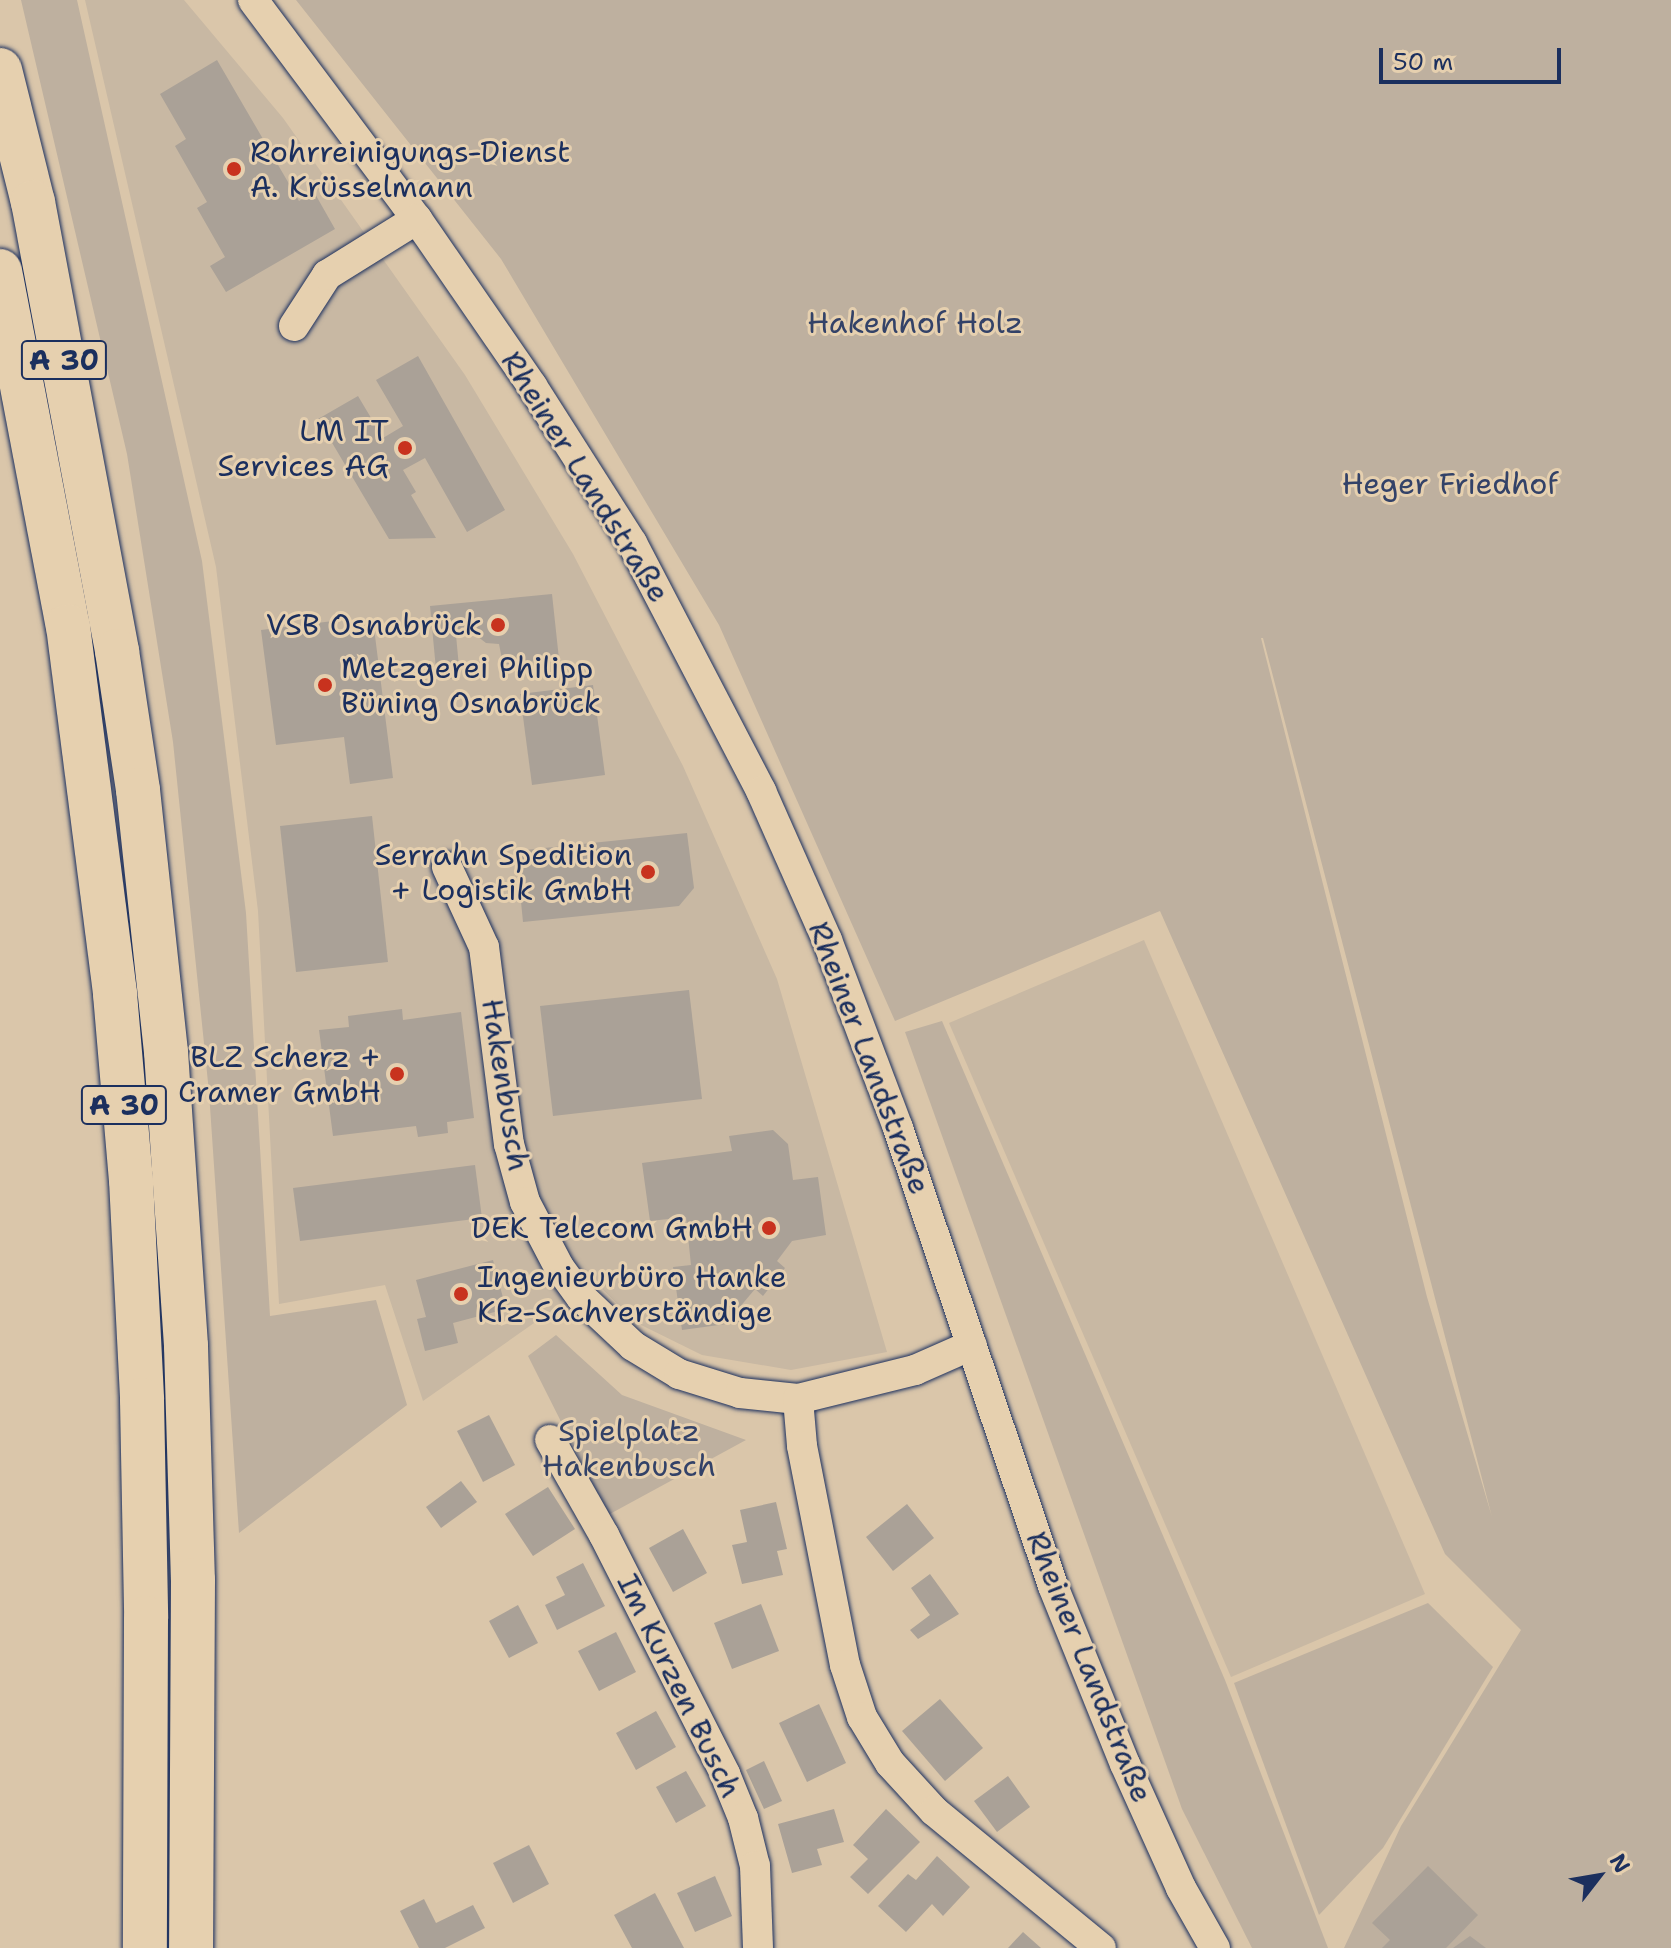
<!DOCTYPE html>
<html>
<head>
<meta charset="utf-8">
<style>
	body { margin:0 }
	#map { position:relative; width:1671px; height:1948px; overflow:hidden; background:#dac6aa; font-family:"Shantell Sans",sans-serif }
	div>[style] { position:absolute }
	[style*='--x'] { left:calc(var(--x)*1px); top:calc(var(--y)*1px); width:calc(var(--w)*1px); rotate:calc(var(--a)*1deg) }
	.built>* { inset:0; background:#c8b8a3 }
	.green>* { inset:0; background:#beb09f }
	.building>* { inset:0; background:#aaa197 }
	.roads { filter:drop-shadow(0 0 2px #1b2f5e) drop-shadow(0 0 2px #1b2f5e) }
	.minor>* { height:30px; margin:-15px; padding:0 15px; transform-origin:15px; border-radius:15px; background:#e6d0af }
	.highway>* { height:44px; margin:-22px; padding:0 22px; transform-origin:22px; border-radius:22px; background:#e6d0af }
	.dots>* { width:22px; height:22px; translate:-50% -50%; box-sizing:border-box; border:4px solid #e6d0af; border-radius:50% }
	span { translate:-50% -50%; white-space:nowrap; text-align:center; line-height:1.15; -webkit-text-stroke:6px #e6d0af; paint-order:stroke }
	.shield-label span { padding:2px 6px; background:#e6d0af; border:2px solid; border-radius:6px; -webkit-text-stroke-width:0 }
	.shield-label { font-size:28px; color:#1b2f5e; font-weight:700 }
	.poi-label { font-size:30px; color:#1b2f5e }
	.left { translate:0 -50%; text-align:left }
	.right { translate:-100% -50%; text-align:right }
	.park-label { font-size:30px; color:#334268 }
	.street-label { font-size:30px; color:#1b2f5e }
	.north { position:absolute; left:1559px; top:1836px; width:80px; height:80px; -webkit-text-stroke:6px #e6d0af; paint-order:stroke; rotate:59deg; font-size:22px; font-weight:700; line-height:32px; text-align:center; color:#1b2f5e }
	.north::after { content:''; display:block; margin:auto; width:28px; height:36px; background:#1b2f5e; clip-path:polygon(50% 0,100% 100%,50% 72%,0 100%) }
	.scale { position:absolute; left:1379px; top:48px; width:182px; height:36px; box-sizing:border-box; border:4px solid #1b2f5e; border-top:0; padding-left:10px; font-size:24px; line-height:28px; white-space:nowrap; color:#1b2f5e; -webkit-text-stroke:6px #e6d0af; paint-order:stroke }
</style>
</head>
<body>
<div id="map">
	<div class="built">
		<div style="clip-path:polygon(85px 0,184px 0,283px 118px,465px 375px,573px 554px,683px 766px,777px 979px,887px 1352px,791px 1370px,702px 1355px,637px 1323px,594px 1281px,423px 1401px,385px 1285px,279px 1304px,258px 911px,216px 567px)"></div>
		<div style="clip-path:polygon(1144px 940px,1425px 1594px,1231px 1677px,949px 1023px)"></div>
	</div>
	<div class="green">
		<div style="clip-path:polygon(21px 0,77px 0,202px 561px,246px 913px,270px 1316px,376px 1300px,407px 1405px,239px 1533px,209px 1092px,173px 742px,127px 454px)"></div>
		<div style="clip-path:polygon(evenodd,296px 0,1671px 0,1671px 1948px,1344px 1948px,1401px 1826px,1521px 1630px,1445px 1554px,1160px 911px,895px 1021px,719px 625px,501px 259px,296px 0,1261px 638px,1263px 638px,1492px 1517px,1427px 1297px,1261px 638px)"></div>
		<div style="clip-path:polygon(942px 1021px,1225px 1680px,1328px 1948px,1252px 1948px,1182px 1809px,905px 1032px)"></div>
		<div style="clip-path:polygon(556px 1335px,622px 1395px,746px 1440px,608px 1515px,528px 1356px)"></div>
		<div style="clip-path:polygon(1428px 1603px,1493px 1667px,1383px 1848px,1319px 1915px,1234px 1683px)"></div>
	</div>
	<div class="building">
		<div style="clip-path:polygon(217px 60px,299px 201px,314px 192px,335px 229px,226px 292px,210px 266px,225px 257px,197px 208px,207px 202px,175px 146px,186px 139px,160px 94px)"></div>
		<div style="clip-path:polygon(418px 356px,505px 510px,467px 532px,425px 458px,403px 470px,416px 492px,411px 495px,436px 538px,389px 539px,318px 419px,358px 396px,383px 438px,403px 426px,376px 380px)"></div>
		<div style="clip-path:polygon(552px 594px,559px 659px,503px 664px,499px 644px,486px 643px,473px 633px,456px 635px,460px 678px,437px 680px,430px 606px)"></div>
		<div style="clip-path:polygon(333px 621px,335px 633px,374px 628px,393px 778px,350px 784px,344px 737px,276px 745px,261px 630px)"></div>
		<div style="clip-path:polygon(593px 685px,605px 775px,532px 785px,520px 694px)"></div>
		<div style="clip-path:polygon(372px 816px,388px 962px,296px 972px,280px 826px)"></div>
		<div style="clip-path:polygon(687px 833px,694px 888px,679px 906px,523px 922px,516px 851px)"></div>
		<div style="clip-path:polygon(689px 990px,702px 1099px,553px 1116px,540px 1006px)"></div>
		<div style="clip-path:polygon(402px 1009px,403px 1020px,461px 1012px,474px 1118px,447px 1122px,448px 1133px,418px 1137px,416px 1126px,333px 1136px,319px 1030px,349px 1027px,348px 1016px)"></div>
		<div style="clip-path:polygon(773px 1130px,788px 1144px,793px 1180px,818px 1177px,826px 1235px,792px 1241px,777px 1261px,785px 1268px,763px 1296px,755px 1289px,739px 1308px,741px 1322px,682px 1330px,673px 1267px,691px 1265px,686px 1217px,650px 1221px,642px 1163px,732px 1151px,729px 1136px)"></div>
		<div style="clip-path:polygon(475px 1165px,482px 1218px,300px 1241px,293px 1188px)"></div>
		<div style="clip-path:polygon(493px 1260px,506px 1309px,453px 1323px,458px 1343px,425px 1351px,417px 1319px,426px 1317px,416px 1280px)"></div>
		<div style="clip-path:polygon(489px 1415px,515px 1465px,483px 1482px,457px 1431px)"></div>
		<div style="clip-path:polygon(461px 1481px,477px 1502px,441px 1528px,426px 1507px)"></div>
		<div style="clip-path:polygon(548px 1487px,575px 1529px,533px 1556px,505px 1514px)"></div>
		<div style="clip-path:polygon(776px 1502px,787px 1549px,777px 1551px,783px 1575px,742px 1584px,732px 1545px,747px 1542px,740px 1510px)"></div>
		<div style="clip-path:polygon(907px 1504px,934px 1538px,893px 1571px,866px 1537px)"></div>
		<div style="clip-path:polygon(683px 1529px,707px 1573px,673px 1592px,649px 1548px)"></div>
		<div style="clip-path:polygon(583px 1563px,605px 1606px,557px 1630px,545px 1605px,565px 1595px,556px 1577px)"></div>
		<div style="clip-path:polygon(930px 1574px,959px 1614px,918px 1639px,910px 1630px,930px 1615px,911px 1588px)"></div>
		<div style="clip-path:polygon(761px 1604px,779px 1651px,732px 1669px,714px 1623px)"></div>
		<div style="clip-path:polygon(518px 1605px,538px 1643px,509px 1658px,489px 1621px)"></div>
		<div style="clip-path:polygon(616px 1632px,636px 1672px,599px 1691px,578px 1651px)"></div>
		<div style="clip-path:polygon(940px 1699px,983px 1748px,945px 1781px,902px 1731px)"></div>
		<div style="clip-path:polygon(819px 1704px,846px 1763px,807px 1782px,779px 1723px)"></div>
		<div style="clip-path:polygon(656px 1711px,676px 1747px,636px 1770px,616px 1733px)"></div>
		<div style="clip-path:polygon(764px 1761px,782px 1801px,764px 1809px,746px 1770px)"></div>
		<div style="clip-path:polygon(686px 1771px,706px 1806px,676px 1823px,656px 1787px)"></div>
		<div style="clip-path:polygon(1008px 1776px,1030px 1807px,997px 1832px,974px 1801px)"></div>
		<div style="clip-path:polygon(834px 1809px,844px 1842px,817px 1849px,822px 1865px,792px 1873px,778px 1824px)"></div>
		<div style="clip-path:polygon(886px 1809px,920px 1842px,868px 1894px,850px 1877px,868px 1859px,853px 1845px)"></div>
		<div style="clip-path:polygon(529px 1845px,549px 1884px,513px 1903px,493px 1863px)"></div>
		<div style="clip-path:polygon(937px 1856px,970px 1887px,943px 1916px,932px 1904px,906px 1932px,878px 1906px,908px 1874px,916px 1880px)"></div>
		<div style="clip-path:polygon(1428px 1866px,1478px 1915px,1446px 1948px,1382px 1948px,1390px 1940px,1372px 1923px)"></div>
		<div style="clip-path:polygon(715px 1876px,732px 1916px,695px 1932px,677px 1893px)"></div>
		<div style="clip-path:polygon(655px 1893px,684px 1948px,632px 1948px,614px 1915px)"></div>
		<div style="clip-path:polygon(424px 1899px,436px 1923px,473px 1905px,485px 1928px,445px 1948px,419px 1948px,400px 1911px)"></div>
		<div style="clip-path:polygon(1023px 1932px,1041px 1948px,1008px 1948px)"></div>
		<div style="clip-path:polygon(1470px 1936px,1486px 1948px,1453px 1948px)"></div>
	</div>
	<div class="roads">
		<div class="minor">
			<div style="--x:253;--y:0;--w:274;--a:53.2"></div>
			<div style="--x:417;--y:219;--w:203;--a:55.4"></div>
			<div style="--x:532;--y:386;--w:186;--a:57.5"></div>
			<div style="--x:632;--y:543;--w:280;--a:62.5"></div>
			<div style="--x:761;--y:791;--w:163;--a:66.1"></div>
			<div style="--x:827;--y:940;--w:201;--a:69.3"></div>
			<div style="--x:898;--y:1128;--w:484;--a:71.3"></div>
			<div style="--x:1053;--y:1586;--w:192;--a:68"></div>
			<div style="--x:1125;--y:1764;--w:136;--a:65.7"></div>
			<div style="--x:1181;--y:1888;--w:69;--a:60.5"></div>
			<div style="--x:294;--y:326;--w:61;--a:-57.1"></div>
			<div style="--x:327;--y:275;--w:106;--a:-31.9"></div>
			<div style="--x:447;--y:867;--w:88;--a:65.2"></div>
			<div style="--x:484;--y:947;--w:199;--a:82.8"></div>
			<div style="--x:509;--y:1144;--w:60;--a:74.6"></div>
			<div style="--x:525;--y:1202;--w:73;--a:62.4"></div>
			<div style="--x:559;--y:1267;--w:37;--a:54"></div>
			<div style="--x:581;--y:1297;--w:71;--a:43.3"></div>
			<div style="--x:633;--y:1346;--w:54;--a:31.3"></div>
			<div style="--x:679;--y:1374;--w:64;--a:17.3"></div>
			<div style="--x:740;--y:1393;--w:58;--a:5.9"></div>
			<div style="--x:798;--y:1399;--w:121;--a:-13.9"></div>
			<div style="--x:915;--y:1370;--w:62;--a:-23.7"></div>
			<div style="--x:798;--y:1399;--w:47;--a:85.1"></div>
			<div style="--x:802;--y:1446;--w:223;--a:78.9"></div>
			<div style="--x:845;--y:1665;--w:55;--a:71.9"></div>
			<div style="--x:862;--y:1717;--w:54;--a:58.7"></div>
			<div style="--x:890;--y:1763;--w:65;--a:47.5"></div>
			<div style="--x:934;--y:1811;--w:216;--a:39.4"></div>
			<div style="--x:550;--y:1440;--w:109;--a:60.4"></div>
			<div style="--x:604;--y:1535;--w:268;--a:63.1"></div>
			<div style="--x:725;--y:1774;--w:48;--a:67.8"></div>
			<div style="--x:743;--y:1818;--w:49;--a:76"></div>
			<div style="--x:755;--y:1866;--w:82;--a:87.9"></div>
		</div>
		<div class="highway">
			<div style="--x:0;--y:70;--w:136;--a:76"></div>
			<div style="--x:33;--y:202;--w:457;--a:79.4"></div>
			<div style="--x:117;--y:651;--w:141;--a:81.4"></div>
			<div style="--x:138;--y:790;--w:263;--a:83.9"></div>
			<div style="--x:166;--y:1052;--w:295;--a:86.1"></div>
			<div style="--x:186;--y:1346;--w:234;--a:88.3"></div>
			<div style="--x:193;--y:1580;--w:368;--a:90.3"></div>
			<div style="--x:0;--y:271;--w:361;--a:79.2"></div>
			<div style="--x:68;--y:626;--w:371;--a:82.7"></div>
			<div style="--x:115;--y:994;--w:187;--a:85.1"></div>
			<div style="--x:131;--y:1180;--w:220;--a:87.1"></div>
			<div style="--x:142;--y:1400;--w:218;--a:88.9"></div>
			<div style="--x:146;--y:1618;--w:330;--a:90.2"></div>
		</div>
	</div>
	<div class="dots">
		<div style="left:234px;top:169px;background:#c8321e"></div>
		<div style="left:405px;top:448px;background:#c8321e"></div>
		<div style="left:498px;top:625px;background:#c8321e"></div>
		<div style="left:325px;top:685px;background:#c8321e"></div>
		<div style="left:648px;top:872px;background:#c8321e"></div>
		<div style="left:397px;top:1074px;background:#c8321e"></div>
		<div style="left:769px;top:1228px;background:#c8321e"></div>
		<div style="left:461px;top:1294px;background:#c8321e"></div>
	</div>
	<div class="shield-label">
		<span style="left:64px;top:360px">A 30</span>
		<span style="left:124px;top:1105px">A 30</span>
	</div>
	<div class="poi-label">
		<span class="left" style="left:250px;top:169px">Rohrreinigungs-Dienst<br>A. Krüsselmann</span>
		<span class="right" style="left:389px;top:448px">LM IT<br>Services AG</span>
		<span class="right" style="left:482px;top:625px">VSB Osnabrück</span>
		<span class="left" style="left:341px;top:685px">Metzgerei Philipp<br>Büning Osnabrück</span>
		<span class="right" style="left:632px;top:872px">Serrahn Spedition<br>+ Logistik GmbH</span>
		<span class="right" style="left:381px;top:1074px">BLZ Scherz +<br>Cramer GmbH</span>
		<span class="right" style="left:753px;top:1228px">DEK Telecom GmbH</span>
		<span class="left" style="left:477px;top:1294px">Ingenieurbüro Hanke<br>Kfz-Sachverständige</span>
	</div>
	<div class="park-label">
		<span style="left:915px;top:323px">Hakenhof Holz</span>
		<span style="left:1450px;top:484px">Heger Friedhof</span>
		<span style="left:629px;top:1448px">Spielplatz<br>Hakenbusch</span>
	</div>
	<div class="street-label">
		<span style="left:585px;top:477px;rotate:58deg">Rheiner Landstraße</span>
		<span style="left:869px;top:1058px;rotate:69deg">Rheiner Landstraße</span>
		<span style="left:505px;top:1085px;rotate:81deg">Hakenbusch</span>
		<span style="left:1089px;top:1667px;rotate:68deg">Rheiner Landstraße</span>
		<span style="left:679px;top:1686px;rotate:64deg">Im Kurzen Busch</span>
	</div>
	<div class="north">N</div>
	<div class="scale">50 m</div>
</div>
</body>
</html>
